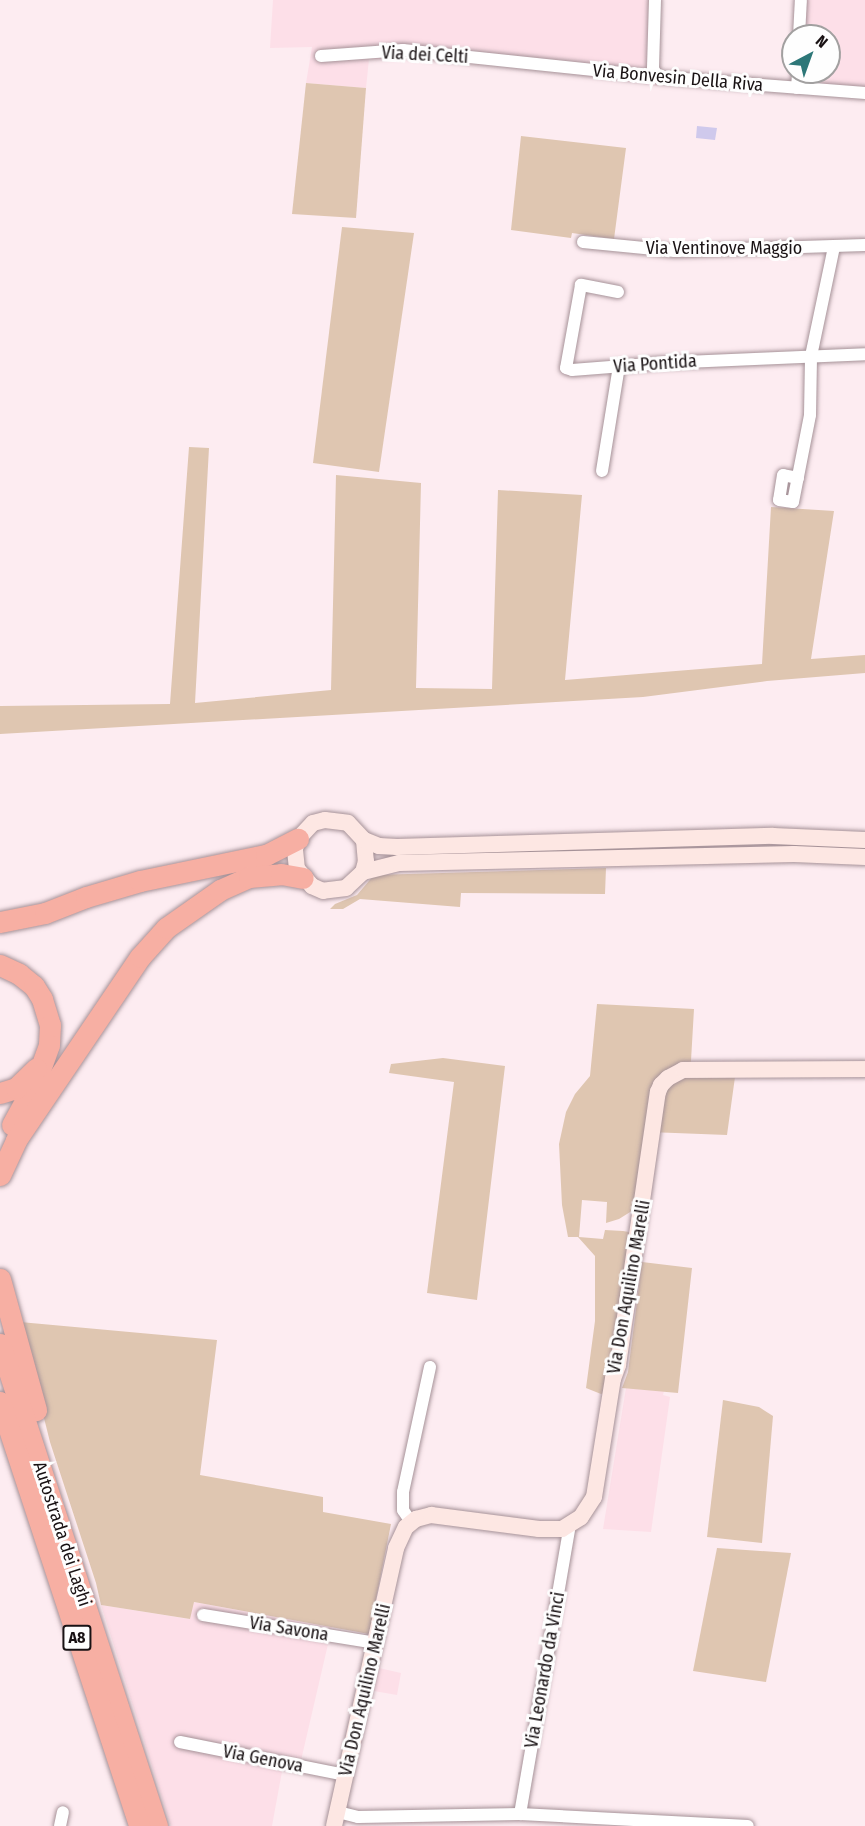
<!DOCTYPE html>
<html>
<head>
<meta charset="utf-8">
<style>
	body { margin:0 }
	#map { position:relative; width:865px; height:1826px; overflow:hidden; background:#fdecf1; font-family:"Fira Sans Condensed",sans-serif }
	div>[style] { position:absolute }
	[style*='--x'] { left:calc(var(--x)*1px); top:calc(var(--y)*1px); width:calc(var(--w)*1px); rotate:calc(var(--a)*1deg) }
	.built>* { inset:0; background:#fddfe8 }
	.green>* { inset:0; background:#dfc6b1 }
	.water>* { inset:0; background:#cfc9ec }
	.roads { filter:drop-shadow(0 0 2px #a69298) drop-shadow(0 0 2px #a69298) }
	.street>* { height:12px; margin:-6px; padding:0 6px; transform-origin:6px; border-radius:6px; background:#fff }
	.secondary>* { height:16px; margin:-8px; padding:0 8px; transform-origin:8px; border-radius:8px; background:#fde7e3 }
	.highway>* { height:21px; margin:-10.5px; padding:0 10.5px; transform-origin:10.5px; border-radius:10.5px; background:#f7afa3 }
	span { translate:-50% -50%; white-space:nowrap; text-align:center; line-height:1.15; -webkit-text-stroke:6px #fefefe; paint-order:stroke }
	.shield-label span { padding:2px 4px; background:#fefefe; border:2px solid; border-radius:4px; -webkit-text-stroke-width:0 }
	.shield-label { font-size:16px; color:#191214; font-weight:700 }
	.street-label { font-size:18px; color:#191214 }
	.north { position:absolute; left:781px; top:24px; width:60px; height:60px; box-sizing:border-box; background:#fefefe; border:2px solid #a2a0a0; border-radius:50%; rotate:41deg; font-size:16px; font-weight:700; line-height:24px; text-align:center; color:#191214 }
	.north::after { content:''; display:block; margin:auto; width:21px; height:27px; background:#2d7778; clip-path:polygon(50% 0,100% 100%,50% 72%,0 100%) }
</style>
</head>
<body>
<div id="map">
	<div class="built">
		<div style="clip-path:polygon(273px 0,660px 0,657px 86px,528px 68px,403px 59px,369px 59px,366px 88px,306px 83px,312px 47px,270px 48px)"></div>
		<div style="clip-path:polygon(804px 0,865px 0,865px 90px,797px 87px,798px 72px,829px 72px,829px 36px,801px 36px)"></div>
		<div style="clip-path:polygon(626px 1388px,664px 1391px,663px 1395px,670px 1397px,651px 1532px,603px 1529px)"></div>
		<div style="clip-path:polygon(193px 1602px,332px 1627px,299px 1769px,283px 1766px,272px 1826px,171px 1826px,101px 1605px,189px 1619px)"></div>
		<div style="clip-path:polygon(379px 1668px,401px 1673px,397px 1695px,374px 1691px)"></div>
	</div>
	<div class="green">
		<div style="clip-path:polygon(306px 83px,366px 88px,356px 218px,292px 214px)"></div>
		<div style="clip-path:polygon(521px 136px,626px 148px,614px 239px,572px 233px,571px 238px,511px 230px)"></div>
		<div style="clip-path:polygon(342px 227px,414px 233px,379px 472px,313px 463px)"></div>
		<div style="clip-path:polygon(189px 447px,209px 448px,195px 703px,331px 690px,336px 475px,421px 483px,416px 688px,492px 689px,498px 490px,582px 495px,565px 680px,762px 664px,771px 507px,834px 511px,811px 659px,865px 655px,865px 673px,767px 681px,643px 697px,0 734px,0 706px,170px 704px)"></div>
		<div style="clip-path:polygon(606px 868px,605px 894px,461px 893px,460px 907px,360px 899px,343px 909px,330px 909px,335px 904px,357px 895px,374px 875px)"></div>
		<div style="clip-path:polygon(597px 1004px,694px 1009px,690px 1078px,735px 1077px,727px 1135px,649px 1132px,635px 1209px,619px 1219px,606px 1223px,607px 1202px,582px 1200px,579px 1237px,603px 1239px,605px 1230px,623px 1231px,629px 1232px,633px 1247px,605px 1393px,601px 1394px,586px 1388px,595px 1321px,595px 1256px,578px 1237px,568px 1237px,562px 1205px,559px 1144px,566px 1112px,575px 1094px,590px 1076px)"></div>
		<div style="clip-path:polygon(443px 1058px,505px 1066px,477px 1300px,427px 1293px,454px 1082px,389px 1073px,391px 1064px)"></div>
		<div style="clip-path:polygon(642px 1262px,692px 1268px,678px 1393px,622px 1388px,628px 1372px)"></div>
		<div style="clip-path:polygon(20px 1322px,217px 1340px,200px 1475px,323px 1497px,323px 1512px,391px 1524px,369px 1634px,194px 1602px,190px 1619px,101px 1605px,96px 1583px,50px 1442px)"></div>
		<div style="clip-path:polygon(723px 1400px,759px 1407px,773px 1416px,762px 1543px,707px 1537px)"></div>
		<div style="clip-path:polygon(717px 1548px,791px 1553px,766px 1682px,693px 1671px)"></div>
	</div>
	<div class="water">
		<div style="clip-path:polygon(697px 126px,717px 128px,715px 140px,696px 138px)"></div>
	</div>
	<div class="roads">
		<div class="street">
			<div style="--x:655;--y:0;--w:69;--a:91.7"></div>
			<div style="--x:653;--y:69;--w:9;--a:58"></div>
			<div style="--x:799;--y:36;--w:36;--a:-87"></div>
			<div style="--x:321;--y:56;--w:82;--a:-4.2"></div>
			<div style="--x:403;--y:50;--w:256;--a:6"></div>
			<div style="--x:658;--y:77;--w:208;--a:4.4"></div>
			<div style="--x:797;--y:88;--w:16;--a:-86"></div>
			<div style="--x:583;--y:242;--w:92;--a:5.6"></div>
			<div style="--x:675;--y:251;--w:190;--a:-1.8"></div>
			<div style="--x:618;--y:292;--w:38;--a:-169"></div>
			<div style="--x:581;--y:285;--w:84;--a:100.2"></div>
			<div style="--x:566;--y:368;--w:6;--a:18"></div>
			<div style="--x:572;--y:370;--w:90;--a:-4.4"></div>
			<div style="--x:662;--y:363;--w:203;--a:-2.5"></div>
			<div style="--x:602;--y:471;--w:106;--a:-80.8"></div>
			<div style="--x:798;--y:478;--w:15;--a:-169"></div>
			<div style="--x:783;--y:475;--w:25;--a:99"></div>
			<div style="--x:779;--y:500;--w:14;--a:8"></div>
			<div style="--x:793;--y:502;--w:89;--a:-78.9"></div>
			<div style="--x:810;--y:415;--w:59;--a:-89"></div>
			<div style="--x:811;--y:356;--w:111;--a:-78.1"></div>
			<div style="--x:411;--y:1522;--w:14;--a:-124"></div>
			<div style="--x:403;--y:1510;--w:18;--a:-90"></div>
			<div style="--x:403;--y:1492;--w:128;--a:-77.8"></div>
			<div style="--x:203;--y:1615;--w:174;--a:9.2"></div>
			<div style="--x:180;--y:1742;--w:168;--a:11.3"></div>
			<div style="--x:338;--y:1812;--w:21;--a:14"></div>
			<div style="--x:358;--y:1817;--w:162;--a:-1.1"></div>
			<div style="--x:520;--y:1814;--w:228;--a:3"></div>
			<div style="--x:520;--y:1814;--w:292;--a:-80.2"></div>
			<div style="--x:60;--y:1826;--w:14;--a:-78"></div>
		</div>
		<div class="secondary">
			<div style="--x:364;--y:840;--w:21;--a:85"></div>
			<div style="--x:366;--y:861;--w:11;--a:105"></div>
			<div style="--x:363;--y:872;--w:23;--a:137"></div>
			<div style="--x:346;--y:888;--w:23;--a:173"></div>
			<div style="--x:323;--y:891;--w:12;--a:-156"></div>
			<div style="--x:312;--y:886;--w:23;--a:-131"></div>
			<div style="--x:297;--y:869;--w:20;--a:-96"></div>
			<div style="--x:295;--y:849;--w:10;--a:-73"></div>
			<div style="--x:298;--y:839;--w:22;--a:-47"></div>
			<div style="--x:313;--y:823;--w:12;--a:-14"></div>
			<div style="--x:325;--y:820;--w:23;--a:7"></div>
			<div style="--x:348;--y:823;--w:23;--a:47"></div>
			<div style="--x:364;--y:840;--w:16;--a:22"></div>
			<div style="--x:379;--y:846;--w:18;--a:3"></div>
			<div style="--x:397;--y:847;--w:376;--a:-1.7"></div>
			<div style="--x:773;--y:836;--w:92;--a:2.5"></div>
			<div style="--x:363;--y:872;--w:37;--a:-14"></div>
			<div style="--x:399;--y:863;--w:395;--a:-1.3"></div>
			<div style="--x:794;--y:854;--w:71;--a:2.4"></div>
			<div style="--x:334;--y:1826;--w:285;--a:-77.4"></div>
			<div style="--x:396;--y:1548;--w:23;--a:-65"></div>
			<div style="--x:406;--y:1527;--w:13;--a:-39"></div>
			<div style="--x:416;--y:1519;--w:16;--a:-15"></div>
			<div style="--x:431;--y:1515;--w:109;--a:7.4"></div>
			<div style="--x:539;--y:1529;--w:23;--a:0"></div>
			<div style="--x:562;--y:1529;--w:22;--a:-32"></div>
			<div style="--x:581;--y:1517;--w:24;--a:-57"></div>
			<div style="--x:594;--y:1497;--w:120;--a:-80.9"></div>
			<div style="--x:613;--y:1379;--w:15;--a:-70"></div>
			<div style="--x:618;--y:1365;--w:276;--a:-81.7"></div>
			<div style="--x:658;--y:1092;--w:8;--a:-67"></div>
			<div style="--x:661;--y:1085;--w:10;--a:-45"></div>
			<div style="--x:668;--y:1078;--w:17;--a:-28"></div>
			<div style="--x:683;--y:1070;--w:182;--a:-0.3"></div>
		</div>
		<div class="highway">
			<div style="--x:0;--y:922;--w:46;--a:-11.3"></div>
			<div style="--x:45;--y:913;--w:44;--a:-21.3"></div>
			<div style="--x:86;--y:897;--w:56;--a:-16.5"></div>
			<div style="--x:140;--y:881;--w:129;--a:-11.7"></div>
			<div style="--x:266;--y:855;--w:36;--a:-27"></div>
			<div style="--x:0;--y:965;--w:21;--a:25"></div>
			<div style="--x:19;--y:974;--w:19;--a:39"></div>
			<div style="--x:34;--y:986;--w:15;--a:58"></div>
			<div style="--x:42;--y:999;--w:27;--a:73"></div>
			<div style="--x:50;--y:1025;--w:20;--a:93"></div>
			<div style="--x:49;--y:1045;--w:38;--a:110"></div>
			<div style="--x:36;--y:1081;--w:50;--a:118.6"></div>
			<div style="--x:0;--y:1093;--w:17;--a:-17"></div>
			<div style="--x:16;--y:1088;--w:28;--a:-44"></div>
			<div style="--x:0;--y:1175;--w:38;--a:-65"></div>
			<div style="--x:16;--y:1140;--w:221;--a:-55.9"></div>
			<div style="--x:140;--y:957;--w:39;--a:-48"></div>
			<div style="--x:166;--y:928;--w:66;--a:-35.1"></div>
			<div style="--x:220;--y:890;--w:32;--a:-24"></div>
			<div style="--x:249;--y:877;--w:32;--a:-5"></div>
			<div style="--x:281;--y:874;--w:22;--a:10"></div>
			<div style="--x:0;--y:1279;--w:136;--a:74.6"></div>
			<div style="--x:0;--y:1344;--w:507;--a:71.96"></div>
			<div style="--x:0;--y:1402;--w:446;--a:71.8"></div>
		</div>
	</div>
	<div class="shield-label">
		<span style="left:77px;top:1638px">A8</span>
	</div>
	<div class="street-label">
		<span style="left:425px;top:55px;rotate:3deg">Via dei Celti</span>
		<span style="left:678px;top:78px;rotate:5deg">Via Bonvesin Della Riva</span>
		<span style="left:724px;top:248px">Via Ventinove Maggio</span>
		<span style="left:655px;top:364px;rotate:-4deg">Via Pontida</span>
		<span style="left:629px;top:1287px;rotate:-80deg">Via Don Aquilino Marelli</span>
		<span style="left:62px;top:1534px;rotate:72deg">Autostrada dei Laghi</span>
		<span style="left:289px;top:1629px;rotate:9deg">Via Savona</span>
		<span style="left:545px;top:1670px;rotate:-80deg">Via Leonardo da Vinci</span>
		<span style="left:365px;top:1690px;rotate:-77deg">Via Don Aquilino Marelli</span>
		<span style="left:263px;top:1759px;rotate:11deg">Via Genova</span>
	</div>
	<div class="north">N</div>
</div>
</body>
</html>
